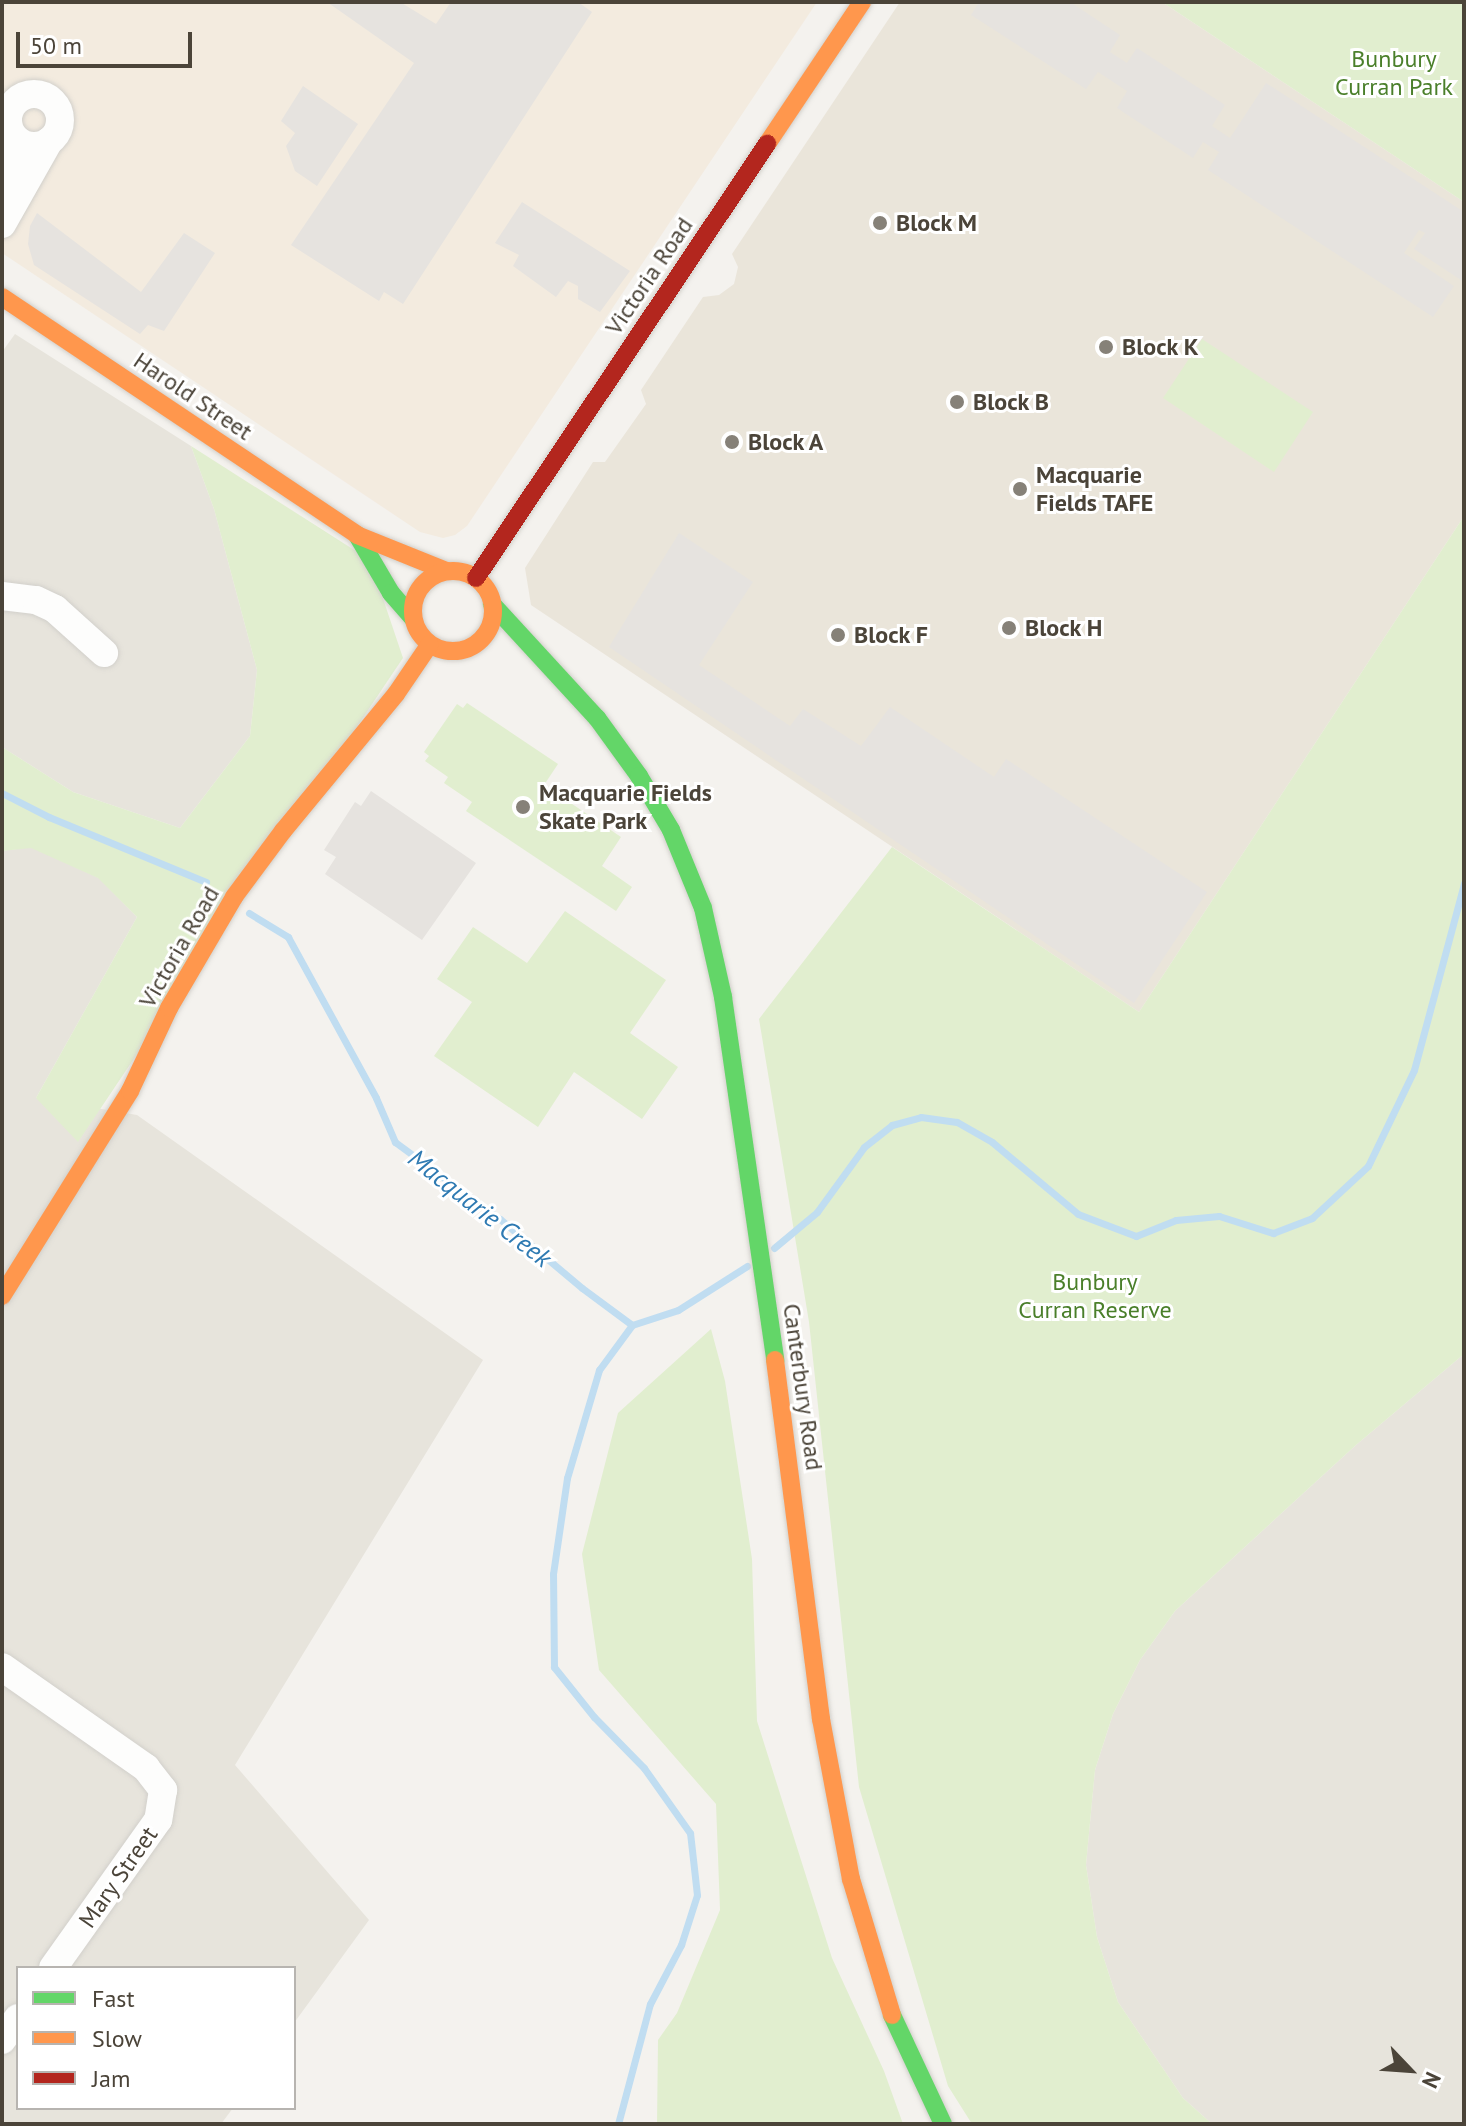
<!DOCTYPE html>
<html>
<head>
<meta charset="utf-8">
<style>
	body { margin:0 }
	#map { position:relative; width:1466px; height:2126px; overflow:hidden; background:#f4f2ee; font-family:"PT Sans",sans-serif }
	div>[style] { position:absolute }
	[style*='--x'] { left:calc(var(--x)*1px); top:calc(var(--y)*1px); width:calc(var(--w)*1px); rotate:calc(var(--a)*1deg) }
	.residential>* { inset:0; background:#e7e4dc }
	.commercial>* { inset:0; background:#f3ebdf }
	.education>* { inset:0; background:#eae5da }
	.green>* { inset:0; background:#e1eecf }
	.parking>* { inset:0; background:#e6e3df }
	.stream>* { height:7px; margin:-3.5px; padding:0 3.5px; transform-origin:3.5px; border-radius:3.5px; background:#c0ddf1 }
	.roads { filter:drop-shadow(0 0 2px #d2d0cb) drop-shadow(0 0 2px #d2d0cb) }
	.street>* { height:28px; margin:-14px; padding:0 14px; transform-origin:14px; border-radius:14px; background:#fdfdfc }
	.street>.ring { margin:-14px; padding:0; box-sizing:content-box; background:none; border:28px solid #fdfdfc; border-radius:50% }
	.fast>* { height:18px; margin:-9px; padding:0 9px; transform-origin:9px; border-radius:9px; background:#63d668 }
	.slow>* { height:18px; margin:-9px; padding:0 9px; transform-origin:9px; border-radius:9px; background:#ff974d }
	.slow>.ring { margin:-9px; padding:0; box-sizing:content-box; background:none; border:18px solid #ff974d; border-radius:50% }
	.jam>* { height:18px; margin:-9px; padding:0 9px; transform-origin:9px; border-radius:9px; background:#b3261e }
	.dots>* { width:22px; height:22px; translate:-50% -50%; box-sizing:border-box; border:4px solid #fff; border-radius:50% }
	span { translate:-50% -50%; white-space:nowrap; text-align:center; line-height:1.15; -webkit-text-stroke:6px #fff; paint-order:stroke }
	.park-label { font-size:24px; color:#4a7f2a }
	.poi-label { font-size:24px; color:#4b4439; font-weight:700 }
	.left { translate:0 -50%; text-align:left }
	.street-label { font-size:24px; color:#4b4439 }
	.water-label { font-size:26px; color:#2e7ab2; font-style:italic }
	.frame { position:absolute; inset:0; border:4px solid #4b4439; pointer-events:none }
	.legend { position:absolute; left:16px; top:1966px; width:280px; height:144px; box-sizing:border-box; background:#fff; border:2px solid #b7b4b0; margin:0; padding:10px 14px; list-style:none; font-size:24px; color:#4b4439 }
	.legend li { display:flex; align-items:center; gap:16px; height:40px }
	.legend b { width:40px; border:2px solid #b7b4b0 }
	.north { position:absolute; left:1370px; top:2030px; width:80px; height:80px; -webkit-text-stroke:6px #fff; paint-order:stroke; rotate:115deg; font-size:22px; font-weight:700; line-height:32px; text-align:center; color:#4b4439 }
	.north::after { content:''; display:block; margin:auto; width:28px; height:36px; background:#4b4439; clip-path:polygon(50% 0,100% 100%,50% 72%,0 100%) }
	.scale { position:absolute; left:16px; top:32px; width:176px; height:36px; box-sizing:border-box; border:4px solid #4b4439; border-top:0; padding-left:10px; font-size:24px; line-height:28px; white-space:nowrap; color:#4b4439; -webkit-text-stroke:6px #fff; paint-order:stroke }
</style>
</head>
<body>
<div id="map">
	<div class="residential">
		<div style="clip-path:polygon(15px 334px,191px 446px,214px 509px,257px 670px,250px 736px,180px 828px,73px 792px,2px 747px,2px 352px)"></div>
		<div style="clip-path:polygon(31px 847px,99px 878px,137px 917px,36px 1098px,137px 1115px,483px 1360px,235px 1765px,369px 1920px,294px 2023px,294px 1968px,18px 1968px,18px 2108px,233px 2108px,221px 2124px,2px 2124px,2px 851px)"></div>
		<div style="clip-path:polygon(1464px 1354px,1464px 2124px,1212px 2124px,1183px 2098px,1118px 2002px,1097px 1937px,1086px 1865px,1095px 1770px,1113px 1714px,1140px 1660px,1175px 1611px,1356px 1445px)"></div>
	</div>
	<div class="commercial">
		<div style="clip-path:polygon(2px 2px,817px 2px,467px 526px,455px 535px,443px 538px,420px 532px,2px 253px)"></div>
	</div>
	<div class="education">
		<div style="clip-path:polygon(900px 2px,1162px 2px,1464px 202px,1464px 516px,1139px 1012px,531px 605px,525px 568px,593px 462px,605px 462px,646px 404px,641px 390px,703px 297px,719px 295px,734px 284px,738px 267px,732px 254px)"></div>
	</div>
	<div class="green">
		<div style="clip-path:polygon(1162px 2px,1464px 2px,1464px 202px)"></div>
		<div style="clip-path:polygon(1202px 339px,1313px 412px,1274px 472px,1163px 398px)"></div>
		<div style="clip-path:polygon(191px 446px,370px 560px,403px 658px,78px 1142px,36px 1098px,137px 917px,98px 878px,31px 848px,2px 851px,2px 747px,73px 792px,180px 828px,250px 736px,257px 670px,214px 509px)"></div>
		<div style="clip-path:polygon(1464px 516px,1464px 1354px,1356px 1445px,1175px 1611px,1140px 1660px,1113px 1714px,1095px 1770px,1086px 1865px,1097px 1937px,1118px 2002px,1183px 2098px,1212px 2124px,972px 2124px,948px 2086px,859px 1787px,809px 1322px,759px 1019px,892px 847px,1139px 1012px)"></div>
		<div style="clip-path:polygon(467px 703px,558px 764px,544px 785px,621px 837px,602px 866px,632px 887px,616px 911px,466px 811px,472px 802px,444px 783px,448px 777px,425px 761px,429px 756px,424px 752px,457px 704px,463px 708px)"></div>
		<div style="clip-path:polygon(565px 911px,666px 980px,630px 1033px,678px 1067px,642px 1119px,574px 1072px,538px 1127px,434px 1056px,472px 1002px,437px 979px,473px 927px,527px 963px)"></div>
		<div style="clip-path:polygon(711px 1329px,725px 1381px,752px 1559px,757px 1721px,832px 1958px,884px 2071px,903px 2124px,657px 2124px,658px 2040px,677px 2013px,720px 1910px,716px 1804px,599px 1670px,582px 1554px,618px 1413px)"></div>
	</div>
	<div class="parking">
		<div style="clip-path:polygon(327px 2px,400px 2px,436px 24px,451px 2px,578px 2px,592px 12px,403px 304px,384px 292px,379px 301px,291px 245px,414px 63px)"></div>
		<div style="clip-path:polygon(979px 2px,1070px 2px,1120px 35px,1110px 52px,1127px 63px,1137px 48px,1225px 105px,1212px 126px,1230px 138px,1266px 83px,1464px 212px,1464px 282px,1414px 249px,1425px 233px,1419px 230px,1404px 253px,1454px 286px,1433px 317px,1208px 170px,1219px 152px,1203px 142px,1193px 158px,1117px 108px,1127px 91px,1098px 72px,1086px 89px,971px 15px)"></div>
		<div style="clip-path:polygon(303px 86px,358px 124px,317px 186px,295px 171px,286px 146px,295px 133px,281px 121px)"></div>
		<div style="clip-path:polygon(522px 202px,630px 271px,600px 312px,578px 299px,578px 286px,568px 281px,556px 297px,513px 266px,519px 255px,495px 243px)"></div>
		<div style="clip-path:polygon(37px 213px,141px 292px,184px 233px,215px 253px,164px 331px,148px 325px,140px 334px,34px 265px,28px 244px,30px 226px)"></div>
		<div style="clip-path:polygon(679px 533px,753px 582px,699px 665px,790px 726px,803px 709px,861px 746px,890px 707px,994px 777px,1006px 759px,1207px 892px,1134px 1003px,609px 647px)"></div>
		<div style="clip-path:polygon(371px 791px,476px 863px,422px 940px,325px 874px,336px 857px,324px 850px,355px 802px,361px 806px)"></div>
	</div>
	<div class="stream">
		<div style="--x:2;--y:793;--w:53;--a:27.1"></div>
		<div style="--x:49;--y:817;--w:170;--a:22.5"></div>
		<div style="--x:249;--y:913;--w:46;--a:31.6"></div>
		<div style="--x:288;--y:937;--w:183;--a:61.3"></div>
		<div style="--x:376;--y:1098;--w:48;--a:66.6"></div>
		<div style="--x:395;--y:1142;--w:130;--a:36.3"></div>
		<div style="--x:500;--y:1219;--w:107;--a:40.1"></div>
		<div style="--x:582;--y:1288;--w:62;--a:36.5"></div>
		<div style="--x:774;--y:1248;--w:56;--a:-39.9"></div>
		<div style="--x:817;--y:1212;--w:80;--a:-54.1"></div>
		<div style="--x:864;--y:1147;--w:36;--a:-38"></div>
		<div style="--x:892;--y:1125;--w:30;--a:-15"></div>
		<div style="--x:921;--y:1117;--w:36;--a:8"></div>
		<div style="--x:957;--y:1122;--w:40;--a:29.7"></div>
		<div style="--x:992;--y:1142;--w:112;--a:39.9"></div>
		<div style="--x:1078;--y:1214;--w:62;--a:20.8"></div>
		<div style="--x:1136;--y:1236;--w:43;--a:-21.8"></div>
		<div style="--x:1176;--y:1220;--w:43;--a:-5.3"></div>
		<div style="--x:1219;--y:1216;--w:57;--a:17.5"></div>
		<div style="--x:1273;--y:1233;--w:42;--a:-21"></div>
		<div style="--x:1312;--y:1218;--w:76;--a:-42.9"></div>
		<div style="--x:1368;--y:1166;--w:106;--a:-64.4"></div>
		<div style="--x:1414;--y:1070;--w:194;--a:-75"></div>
		<div style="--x:618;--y:2124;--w:124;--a:-75.1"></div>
		<div style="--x:650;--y:2004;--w:67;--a:-62.3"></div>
		<div style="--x:681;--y:1945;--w:52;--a:-72.3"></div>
		<div style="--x:697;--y:1895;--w:62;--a:-96.4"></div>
		<div style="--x:690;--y:1833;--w:80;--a:-125.3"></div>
		<div style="--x:644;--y:1768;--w:71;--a:-134.4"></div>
		<div style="--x:594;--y:1717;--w:64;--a:-128.7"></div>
		<div style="--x:554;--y:1667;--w:93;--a:-90.6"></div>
		<div style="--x:553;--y:1574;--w:97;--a:-81.7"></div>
		<div style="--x:567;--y:1478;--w:113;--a:-73.5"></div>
		<div style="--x:599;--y:1370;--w:56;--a:-53.7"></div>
		<div style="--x:632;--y:1325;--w:48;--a:-18.1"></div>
		<div style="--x:678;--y:1310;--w:82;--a:-32.5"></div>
	</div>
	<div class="roads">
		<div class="street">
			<div class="ring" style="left:8px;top:94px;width:24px;height:24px"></div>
			<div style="--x:2;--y:186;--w:11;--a:-52"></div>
			<div style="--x:9;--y:177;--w:40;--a:-84.3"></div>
			<div style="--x:2;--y:224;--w:95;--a:-60.5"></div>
			<div style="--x:2;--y:596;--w:34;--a:7"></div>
			<div style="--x:36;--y:600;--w:21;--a:25"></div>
			<div style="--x:55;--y:609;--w:66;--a:41.9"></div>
			<div style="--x:2;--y:1667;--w:176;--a:35"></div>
			<div style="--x:146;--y:1768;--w:28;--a:52"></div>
			<div style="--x:163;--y:1790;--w:30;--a:99"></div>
			<div style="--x:158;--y:1820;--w:181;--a:125.4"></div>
			<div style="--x:2;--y:2040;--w:27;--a:-54"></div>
		</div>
		<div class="fast">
			<div style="--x:357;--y:535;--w:67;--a:59.6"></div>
			<div style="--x:391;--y:593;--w:33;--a:49"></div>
			<div style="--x:492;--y:604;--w:155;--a:47.4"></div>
			<div style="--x:597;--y:718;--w:72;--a:54.1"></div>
			<div style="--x:639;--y:776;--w:63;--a:59.3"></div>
			<div style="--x:671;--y:830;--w:84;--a:67.7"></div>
			<div style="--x:703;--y:908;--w:91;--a:77.3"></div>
			<div style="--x:723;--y:997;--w:367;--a:81.8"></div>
			<div style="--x:892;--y:2015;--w:120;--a:64.9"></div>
		</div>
		<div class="slow">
			<div style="--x:767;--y:144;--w:171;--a:-56.2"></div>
			<div style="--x:2;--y:297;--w:427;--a:33.8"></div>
			<div style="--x:357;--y:535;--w:96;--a:22"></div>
			<div class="ring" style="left:413px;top:571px;width:62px;height:62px"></div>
			<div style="--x:2;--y:1296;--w:242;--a:-58"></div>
			<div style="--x:130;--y:1091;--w:92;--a:-64.8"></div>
			<div style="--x:169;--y:1008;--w:129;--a:-59.6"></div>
			<div style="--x:234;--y:897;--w:82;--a:-53.4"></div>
			<div style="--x:283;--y:831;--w:178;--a:-50.5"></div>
			<div style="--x:396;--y:694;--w:60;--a:-55.8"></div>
			<div style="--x:775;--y:1360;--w:362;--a:82.7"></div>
			<div style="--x:821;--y:1719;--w:163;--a:79.4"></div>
			<div style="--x:851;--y:1879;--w:142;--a:73.2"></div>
		</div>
		<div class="jam">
			<div style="--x:476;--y:578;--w:523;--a:-56.16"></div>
		</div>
	</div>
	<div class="dots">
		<div style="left:880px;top:223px;background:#868178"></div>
		<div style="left:1106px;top:347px;background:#868178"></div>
		<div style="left:957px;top:402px;background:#868178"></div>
		<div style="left:732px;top:442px;background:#868178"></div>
		<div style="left:1020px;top:489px;background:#868178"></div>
		<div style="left:1009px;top:628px;background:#868178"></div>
		<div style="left:838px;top:635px;background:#868178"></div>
		<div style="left:523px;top:807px;background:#868178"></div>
	</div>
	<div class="park-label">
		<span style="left:1394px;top:73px">Bunbury<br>Curran Park</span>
		<span style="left:1095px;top:1296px">Bunbury<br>Curran Reserve</span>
	</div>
	<div class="poi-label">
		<span class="left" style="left:896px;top:223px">Block M</span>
		<span class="left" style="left:1122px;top:347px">Block K</span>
		<span class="left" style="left:973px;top:402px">Block B</span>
		<span class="left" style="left:748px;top:442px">Block A</span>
		<span class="left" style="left:1036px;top:489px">Macquarie<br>Fields TAFE</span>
		<span class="left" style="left:1025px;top:628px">Block H</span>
		<span class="left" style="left:854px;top:635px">Block F</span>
		<span class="left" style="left:539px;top:807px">Macquarie Fields<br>Skate Park</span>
	</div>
	<div class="street-label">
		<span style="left:649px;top:276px;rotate:-56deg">Victoria Road</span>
		<span style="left:193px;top:396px;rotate:34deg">Harold Street</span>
		<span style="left:179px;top:947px;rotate:-60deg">Victoria Road</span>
		<span style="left:803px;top:1387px;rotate:82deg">Canterbury Road</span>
		<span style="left:118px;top:1877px;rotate:-55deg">Mary Street</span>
	</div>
	<div class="water-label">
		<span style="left:480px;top:1208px;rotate:38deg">Macquarie Creek</span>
	</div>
	<div class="frame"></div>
	<ul class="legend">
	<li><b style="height:10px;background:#63d668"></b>Fast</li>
	<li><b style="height:10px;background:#ff974d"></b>Slow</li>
	<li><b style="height:10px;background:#b3261e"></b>Jam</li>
	</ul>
	<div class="north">N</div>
	<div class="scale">50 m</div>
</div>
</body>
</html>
